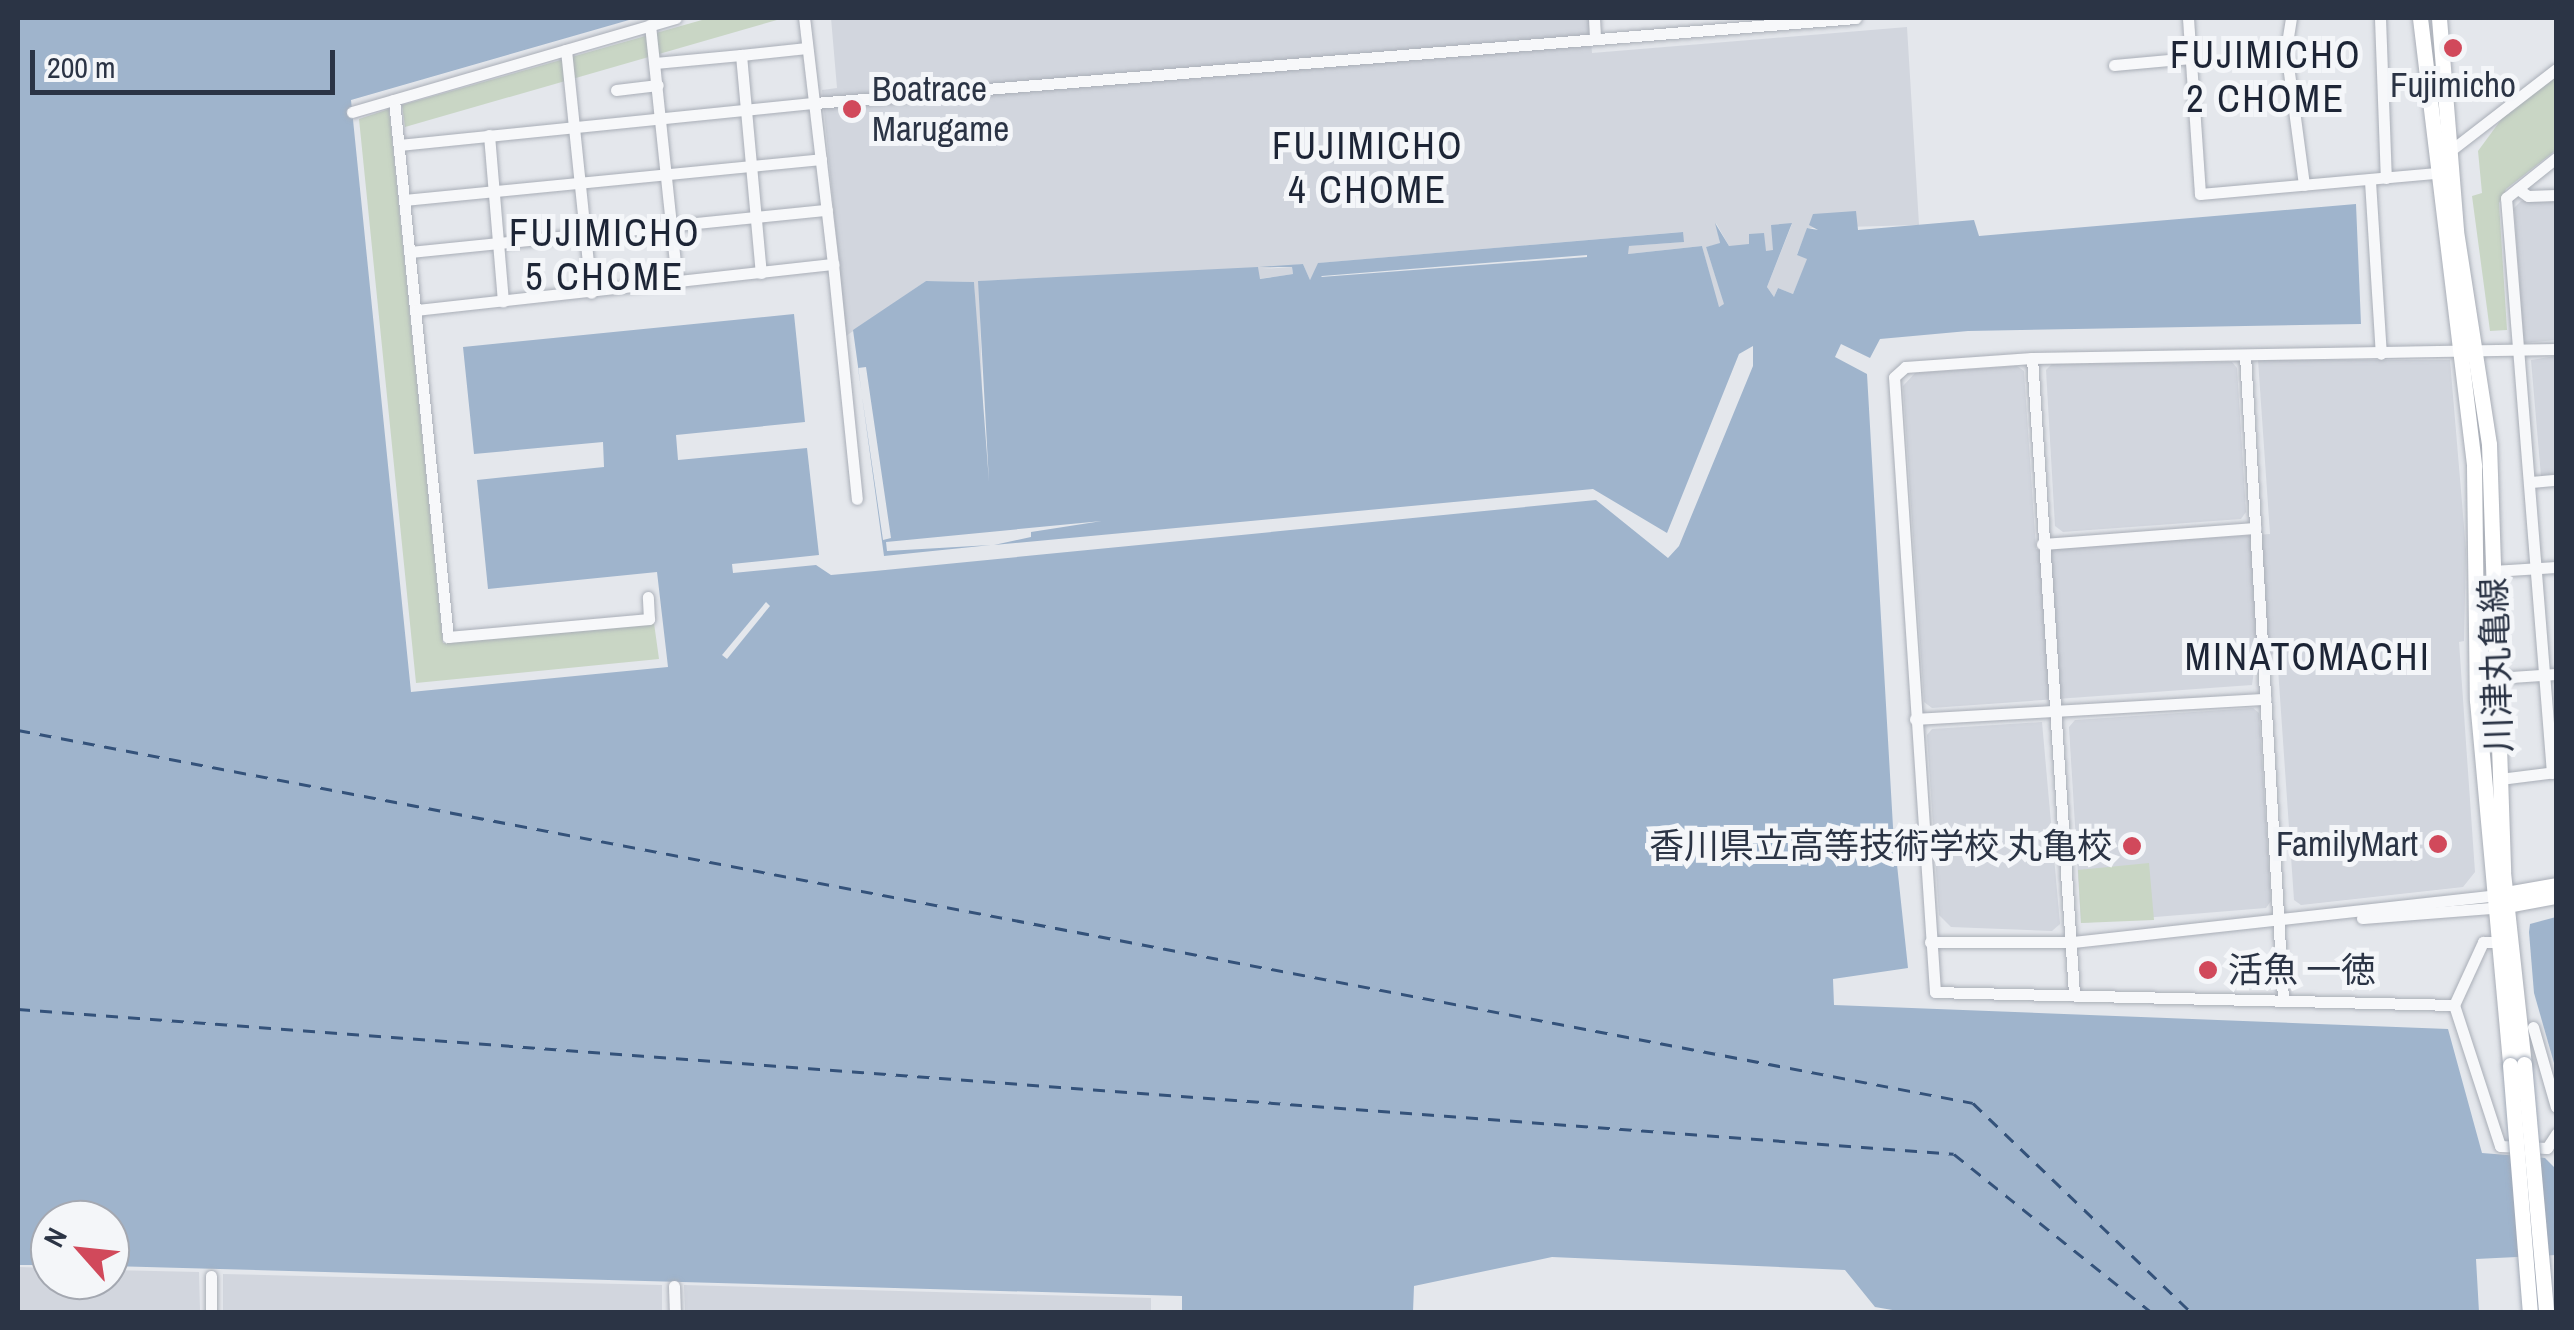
<!DOCTYPE html>
<html>
<head>
<meta charset="utf-8">
<style>
	body { margin:0 }
	#map { position:relative; width:2574px; height:1330px; overflow:hidden; background:#e4e7ec; font-family:"Archivo Narrow","Noto Sans JP",sans-serif }
	div>[style] { position:absolute }
	[style*='--x'] { left:calc(var(--x)*1px); top:calc(var(--y)*1px); width:calc(var(--w)*1px); rotate:calc(var(--a)*1deg) }
	.built>* { inset:0; background:#d2d6de }
	.green>* { inset:0; background:#c9d6c5 }
	.water>* { inset:0; background:#9fb4cc }
	.pier>* { inset:0; background:#e4e7ec }
	.ferry>* { height:2.5px; margin-top:-1.25px; transform-origin:0; background:repeating-linear-gradient(90deg,#34527a 0 12px,transparent 0 22px) }
	.roads { filter:drop-shadow(0 0 2px #a9aeb7) drop-shadow(0 0 2px #a9aeb7) }
	.minor>* { height:11px; margin:-5.5px; padding:0 5.5px; transform-origin:5.5px; border-radius:5.5px; background:#f7f8fa }
	.major>* { height:15px; margin:-7.5px; padding:0 7.5px; transform-origin:7.5px; border-radius:7.5px; background:#fff }
	.bridges { filter:drop-shadow(0 0 2px #a3abb8) drop-shadow(0 0 2px #a3abb8) }
	.major-bridge>* { height:15px; margin:-7.5px; padding:0 7.5px; transform-origin:7.5px; border-radius:7.5px; background:#fff }
	.dots>* { width:28px; height:28px; translate:-50% -50%; box-sizing:border-box; border:5px solid #f4f6f9; border-radius:50% }
	span { translate:-50% -50%; white-space:nowrap; text-align:center; line-height:1.15; -webkit-text-stroke:10px #f4f6f9; paint-order:stroke }
	.poi-label { font-size:35px; color:#2b3445 }
	.left { translate:0 -50%; text-align:left }
	.right { translate:-100% -50%; text-align:right }
	.street-label { font-size:35px; color:#2b3445 }
	.neighbourhood-label { font-size:38px; color:#1d2536; letter-spacing:2.5px }
	.frame { position:absolute; inset:0; border:20px solid #2b3445; pointer-events:none }
	.north { position:absolute; left:30px; top:1200px; width:100px; height:100px; box-sizing:border-box; background:#f4f6f9; border:2px solid #a4a8b1; border-radius:50%; rotate:297deg; font-size:28px; font-weight:700; line-height:40px; text-align:center; color:#2b3445 }
	.north::after { content:''; display:block; margin:auto; width:35px; height:45px; background:#d1495b; clip-path:polygon(50% 0,100% 100%,50% 72%,0 100%) }
	.scale { position:absolute; left:30px; top:50px; width:305px; height:45px; box-sizing:border-box; border:5px solid #2b3445; border-top:0; padding-left:12px; font-size:30px; line-height:35px; white-space:nowrap; color:#2b3445; -webkit-text-stroke:8px #f4f6f9; paint-order:stroke }
</style>
</head>
<body>
<div id="map">
	<div class="built">
		<div style="clip-path:polygon(831px 18px,1589px 18px,1592px 53px,1907px 27px,1919px 225px,1808px 228px,1797px 254px,1808px 259px,1793px 294px,1778px 288px,1774px 297px,1767px 287px,1792px 224px,1773px 251px,1765px 251px,1729px 246px,1716px 223px,1720px 244px,1706px 247px,1725px 305px,1718px 307px,1702px 246px,1628px 254px,1628px 246px,1683px 242px,1682px 232px,1319px 263px,1310px 280px,1303px 264px,1262px 269px,1292px 267px,1293px 274px,1259px 279px,1258px 268px,979px 281px,985px 482px,974px 282px,926px 281px,846px 336px,822px 90px,837px 88px)"></div>
		<div style="clip-path:polygon(2556px 199px,2556px 340px,2524px 343px,2514px 208px,2521px 201px)"></div>
		<div style="clip-path:polygon(2556px 356px,2556px 474px,2541px 476px,2531px 360px)"></div>
		<div style="clip-path:polygon(2258px 360px,2450px 360px,2466px 550px,2464px 641px,2459px 642px,2475px 872px,2463px 887px,2301px 905px,2294px 900px,2277px 654px,2256px 656px,2252px 685px,1932px 708px,1924px 702px,1903px 386px,1915px 373px,2017px 366px,2024px 371px,2036px 549px,2270px 534px)"></div>
		<div style="clip-path:polygon(2232px 362px,2237px 368px,2246px 512px,2241px 519px,2063px 532px,2055px 526px,2046px 370px,2052px 364px)"></div>
		<div style="clip-path:polygon(2253px 708px,2259px 713px,2271px 901px,2266px 908px,2081px 923px,2069px 727px,2075px 720px)"></div>
		<div style="clip-path:polygon(2042px 722px,2060px 924px,2052px 931px,1951px 927px,1939px 915px,1927px 735px,1932px 729px)"></div>
		<div style="clip-path:polygon(18px 1267px,50px 1268px,50px 1280px,110px 1280px,110px 1270px,199px 1272px,200px 1312px,18px 1312px)"></div>
		<div style="clip-path:polygon(223px 1274px,662px 1285px,662px 1312px,223px 1312px)"></div>
		<div style="clip-path:polygon(684px 1285px,1151px 1298px,1151px 1312px,685px 1312px)"></div>
	</div>
	<div class="green">
		<div style="clip-path:polygon(709px 18px,784px 18px,405px 127px,402px 105px)"></div>
		<div style="clip-path:polygon(2556px 73px,2556px 150px,2506px 189px,2499px 203px,2507px 330px,2490px 331px,2472px 196px,2482px 193px,2478px 151px,2503px 117px)"></div>
		<div style="clip-path:polygon(389px 109px,443px 643px,654px 623px,659px 659px,416px 683px,359px 119px)"></div>
		<div style="clip-path:polygon(2149px 863px,2154px 920px,2081px 923px,2078px 870px)"></div>
	</div>
	<div class="water">
		<div style="clip-path:polygon(evenodd,18px 18px,636px 18px,351px 100px,411px 692px,668px 667px,657px 572px,488px 589px,477px 480px,604px 467px,603px 442px,474px 454px,463px 347px,794px 314px,805px 422px,676px 435px,678px 460px,807px 448px,819px 555px,732px 564px,733px 573px,816px 565px,831px 575px,875px 571px,1596px 500px,1668px 558px,1679px 546px,1753px 366px,1753px 346px,1739px 354px,1667px 533px,1593px 489px,994px 545px,1031px 537px,1031px 532px,1102px 521px,886px 542px,887px 551px,991px 545px,884px 556px,853px 330px,926px 281px,974px 282px,989px 482px,978px 281px,1258px 267px,1260px 279px,1293px 274px,1292px 267px,1259px 267px,1303px 264px,1310px 280px,1318px 263px,1683px 232px,1684px 242px,1629px 246px,1628px 254px,1702px 246px,1719px 307px,1724px 304px,1706px 247px,1720px 243px,1715px 223px,1729px 246px,1749px 244px,1749px 234px,1764px 233px,1766px 251px,1773px 250px,1771px 225px,1792px 223px,1767px 287px,1774px 297px,1778px 288px,1793px 294px,1807px 259px,1797px 255px,1807px 228px,1818px 230px,1809px 225px,1813px 214px,1856px 211px,1858px 230px,1974px 220px,1979px 236px,2356px 204px,2361px 324px,1968px 331px,1880px 339px,1870px 358px,1841px 344px,1835px 357px,1867px 374px,1893px 827px,1908px 968px,1833px 979px,1834px 1005px,2448px 1029px,2482px 1153px,2545px 1158px,2556px 1169px,2556px 1255px,2476px 1259px,2479px 1312px,1904px 1312px,1875px 1307px,1845px 1270px,1552px 1257px,1414px 1286px,1413px 1312px,1182px 1312px,1182px 1296px,110px 1266px,110px 1220px,50px 1220px,50px 1265px,18px 1265px,18px 18px,1587px 255px,1587px 257px,1321px 277px,1322px 276px,1587px 255px,18px 18px,866px 367px,891px 538px,883px 540px,858px 368px,866px 367px)"></div>
		<div style="clip-path:polygon(2556px 917px,2556px 1070px,2534px 993px,2529px 932px,2530px 924px)"></div>
	</div>
	<div class="pier">
		<div style="clip-path:polygon(766px 602px,770px 606px,727px 659px,722px 655px)"></div>
	</div>
	<div class="ferry">
		<div style="--x:18;--y:730;--w:1990;--a:10.8"></div>
		<div style="--x:1973;--y:1103;--w:302;--a:43.8"></div>
		<div style="--x:18;--y:1009;--w:1941;--a:4.28"></div>
		<div style="--x:1954;--y:1154;--w:253;--a:38.7"></div>
	</div>
	<div class="roads">
		<div class="minor">
			<div style="--x:1594;--y:18;--w:21;--a:87"></div>
			<div style="--x:2188;--y:18;--w:176;--a:86.1"></div>
			<div style="--x:2200;--y:194;--w:235;--a:-5.1"></div>
			<div style="--x:2291;--y:18;--w:32;--a:99"></div>
			<div style="--x:2286;--y:50;--w:136;--a:82.4"></div>
			<div style="--x:2380;--y:18;--w:160;--a:87.9"></div>
			<div style="--x:650;--y:25;--w:260;--a:84"></div>
			<div style="--x:566;--y:50;--w:244;--a:84.1"></div>
			<div style="--x:741;--y:55;--w:66;--a:-6.1"></div>
			<div style="--x:655;--y:63;--w:86;--a:-5.3"></div>
			<div style="--x:741;--y:55;--w:219;--a:84.8"></div>
			<div style="--x:2114;--y:65;--w:77;--a:-5.2"></div>
			<div style="--x:616;--y:90;--w:42;--a:-6.8"></div>
			<div style="--x:394;--y:100;--w:540;--a:84.26"></div>
			<div style="--x:448;--y:637;--w:202;--a:-5.1"></div>
			<div style="--x:649;--y:619;--w:22;--a:-93"></div>
			<div style="--x:352;--y:112;--w:337;--a:-16.2"></div>
			<div style="--x:489;--y:135;--w:167;--a:85.2"></div>
			<div style="--x:399;--y:145;--w:418;--a:-5.8"></div>
			<div style="--x:815;--y:103;--w:1044;--a:-4.67"></div>
			<div style="--x:2450;--y:151;--w:134;--a:-37.7"></div>
			<div style="--x:2370;--y:181;--w:173;--a:86.4"></div>
			<div style="--x:2518;--y:189;--w:12;--a:35"></div>
			<div style="--x:2528;--y:196;--w:28;--a:-2"></div>
			<div style="--x:404;--y:200;--w:419;--a:-5.6"></div>
			<div style="--x:410;--y:252;--w:419;--a:-5.8"></div>
			<div style="--x:833;--y:264;--w:236;--a:84.2"></div>
			<div style="--x:416;--y:310;--w:420;--a:-6.3"></div>
			<div style="--x:833;--y:264;--w:248;--a:-96.7"></div>
			<div style="--x:2245;--y:355;--w:645;--a:86.62"></div>
			<div style="--x:2032;--y:358;--w:637;--a:86.22"></div>
			<div style="--x:2531;--y:482;--w:25;--a:-5"></div>
			<div style="--x:2042;--y:544;--w:214;--a:-4.3"></div>
			<div style="--x:2493;--y:571;--w:63;--a:-3.6"></div>
			<div style="--x:2496;--y:678;--w:60;--a:-3.8"></div>
			<div style="--x:1915;--y:719;--w:351;--a:-3.3"></div>
			<div style="--x:2552;--y:773;--w:577;--a:-94.57"></div>
			<div style="--x:2506;--y:198;--w:64;--a:-38.7"></div>
			<div style="--x:2500;--y:779;--w:56;--a:-7.1"></div>
			<div style="--x:2362;--y:918;--w:130;--a:-4.4"></div>
			<div style="--x:1930;--y:942;--w:143;--a:0"></div>
			<div style="--x:2073;--y:942;--w:421;--a:-6.3"></div>
			<div style="--x:2496;--y:942;--w:13;--a:180"></div>
			<div style="--x:2483;--y:942;--w:69;--a:114.7"></div>
			<div style="--x:2454;--y:1005;--w:519;--a:-178.57"></div>
			<div style="--x:1935;--y:992;--w:616;--a:-93.81"></div>
			<div style="--x:1894;--y:377;--w:15;--a:-42"></div>
			<div style="--x:1905;--y:367;--w:127;--a:-4.1"></div>
			<div style="--x:2032;--y:358;--w:524;--a:-0.98"></div>
			<div style="--x:2454;--y:1005;--w:148;--a:71.9"></div>
			<div style="--x:2500;--y:1146;--w:47;--a:2.4"></div>
			<div style="--x:2547;--y:1148;--w:17;--a:-57"></div>
			<div style="--x:2533;--y:1027;--w:83;--a:74"></div>
			<div style="--x:211;--y:1276;--w:36;--a:90"></div>
			<div style="--x:674;--y:1286;--w:26;--a:88"></div>
		</div>
		<div class="major">
			<div style="--x:2420;--y:18;--w:452;--a:83.1"></div>
			<div style="--x:2474;--y:467;--w:233;--a:89.3"></div>
			<div style="--x:2477;--y:700;--w:366;--a:84.8"></div>
			<div style="--x:2439;--y:18;--w:214;--a:85.4"></div>
			<div style="--x:2456;--y:231;--w:216;--a:81.2"></div>
			<div style="--x:2489;--y:444;--w:428;--a:88.1"></div>
			<div style="--x:2503;--y:872;--w:193;--a:83.8"></div>
			<div style="--x:2495;--y:896;--w:62;--a:-10.2"></div>
			<div style="--x:2497;--y:907;--w:60;--a:-10.6"></div>
		</div>
	</div>
	<div class="bridges">
		<div class="major-bridge">
			<div style="--x:2524;--y:1064;--w:249;--a:84.9"></div>
			<div style="--x:2510;--y:1065;--w:248;--a:85.4"></div>
		</div>
	</div>
	<div class="dots">
		<div style="left:2453px;top:48px;background:#d1495b"></div>
		<div style="left:852px;top:109px;background:#d1495b"></div>
		<div style="left:2438px;top:844px;background:#d1495b"></div>
		<div style="left:2132px;top:846px;background:#d1495b"></div>
		<div style="left:2208px;top:970px;background:#d1495b"></div>
	</div>
	<div class="poi-label">
		<span style="left:2453px;top:85px">Fujimicho</span>
		<span class="left" style="left:872px;top:109px">Boatrace<br>Marugame</span>
		<span class="right" style="left:2418px;top:844px">FamilyMart</span>
		<span class="right" style="left:2112px;top:846px">香川県立高等技術学校 丸亀校</span>
		<span class="left" style="left:2228px;top:970px">活魚 一徳</span>
	</div>
	<div class="street-label">
		<span style="left:2496px;top:665px;rotate:-92deg">川津丸亀線</span>
	</div>
	<div class="neighbourhood-label">
		<span style="left:2266px;top:77px">FUJIMICHO<br>2 CHOME</span>
		<span style="left:1368px;top:168px">FUJIMICHO<br>4 CHOME</span>
		<span style="left:605px;top:255px">FUJIMICHO<br>5 CHOME</span>
		<span style="left:2308px;top:657px">MINATOMACHI</span>
	</div>
	<div class="frame"></div>
	<div class="north">N</div>
	<div class="scale">200 m</div>
</div>
</body>
</html>
